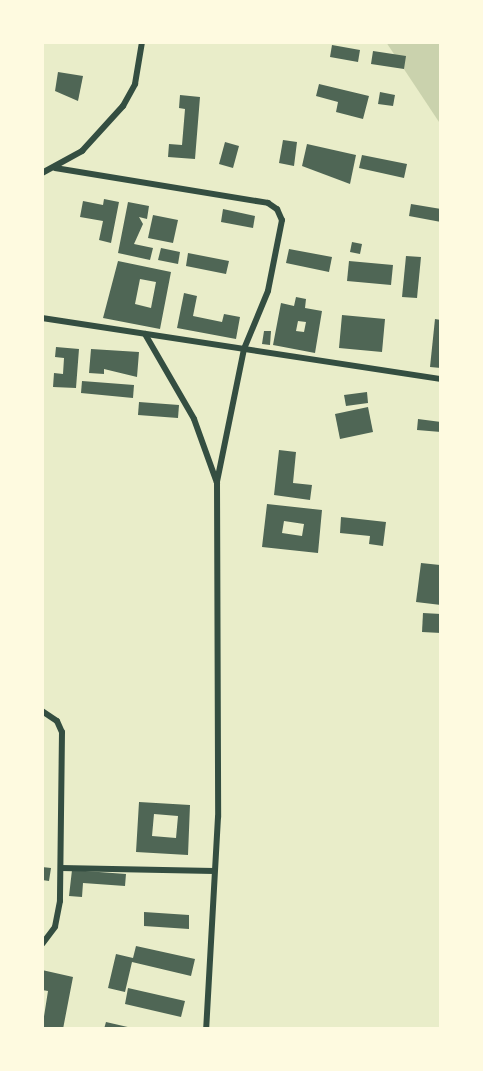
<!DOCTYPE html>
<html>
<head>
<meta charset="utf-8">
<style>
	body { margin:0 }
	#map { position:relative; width:483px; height:1071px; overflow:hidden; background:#e9edc9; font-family:Lato,sans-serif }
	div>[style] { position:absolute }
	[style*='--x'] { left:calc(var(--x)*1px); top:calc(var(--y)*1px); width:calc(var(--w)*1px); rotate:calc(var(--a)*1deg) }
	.green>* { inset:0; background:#cad2ad }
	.building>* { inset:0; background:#4f6655 }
	.minor>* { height:6px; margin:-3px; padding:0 3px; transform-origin:3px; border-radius:3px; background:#344e41 }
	span { translate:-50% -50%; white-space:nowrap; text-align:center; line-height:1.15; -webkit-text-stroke:4.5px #fefae0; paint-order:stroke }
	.frame { position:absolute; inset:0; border:44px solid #fefae0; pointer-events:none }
</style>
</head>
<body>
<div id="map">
	<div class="green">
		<div style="clip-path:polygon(386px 42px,441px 42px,441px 125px)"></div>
	</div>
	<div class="building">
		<div style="clip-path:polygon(332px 45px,360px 50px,358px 62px,330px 57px)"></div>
		<div style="clip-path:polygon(373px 51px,406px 56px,404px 69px,371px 64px)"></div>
		<div style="clip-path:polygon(58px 72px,83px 76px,78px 101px,55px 91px)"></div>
		<div style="clip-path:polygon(319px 84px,369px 96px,363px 119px,336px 112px,338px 102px,316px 96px)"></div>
		<div style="clip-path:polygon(380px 92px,395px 95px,393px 106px,378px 104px)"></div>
		<div style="clip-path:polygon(180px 95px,200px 97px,195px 159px,168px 157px,169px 144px,182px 145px,185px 109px,179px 108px)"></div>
		<div style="clip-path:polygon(283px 140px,297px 142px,294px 166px,279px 163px)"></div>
		<div style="clip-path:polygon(225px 142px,239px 146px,233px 168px,219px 164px)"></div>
		<div style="clip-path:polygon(307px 144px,356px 155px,350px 184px,302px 166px)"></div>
		<div style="clip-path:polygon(362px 155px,407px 164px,404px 178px,359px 168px)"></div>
		<div style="clip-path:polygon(104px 199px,119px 202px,111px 243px,99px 240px,103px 221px,80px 217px,83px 201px,103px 205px)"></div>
		<div style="clip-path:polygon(128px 202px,149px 206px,147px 219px,139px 217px,143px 224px,134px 244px,153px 248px,150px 260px,118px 253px)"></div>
		<div style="clip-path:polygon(411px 204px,441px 209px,441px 222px,409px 216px)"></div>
		<div style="clip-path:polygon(223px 209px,255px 216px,253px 228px,221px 222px)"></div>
		<div style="clip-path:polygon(153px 215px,178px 220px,173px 243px,148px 238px)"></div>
		<div style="clip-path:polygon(352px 242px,362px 244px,360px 254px,350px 252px)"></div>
		<div style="clip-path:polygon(161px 248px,180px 252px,178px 264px,158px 260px)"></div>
		<div style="clip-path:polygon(289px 249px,332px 257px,329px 272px,286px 263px)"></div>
		<div style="clip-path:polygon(188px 253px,229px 261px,226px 274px,186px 266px)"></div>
		<div style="clip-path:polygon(406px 256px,421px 257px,417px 298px,402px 297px)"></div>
		<div style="clip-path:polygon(evenodd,118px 261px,171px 272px,160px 329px,103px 318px,118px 261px,140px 279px,156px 282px,151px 308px,135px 304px,140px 279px)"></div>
		<div style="clip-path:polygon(349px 261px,393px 265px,391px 285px,347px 281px)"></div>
		<div style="clip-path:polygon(184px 293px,197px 296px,193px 316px,222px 322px,224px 314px,240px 317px,236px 339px,177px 328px)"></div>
		<div style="clip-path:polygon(evenodd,296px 297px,306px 299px,305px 308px,322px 311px,315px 353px,273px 345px,281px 303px,294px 306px,296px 297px,298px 321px,306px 322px,304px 332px,296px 331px,298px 321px)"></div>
		<div style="clip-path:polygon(342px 315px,385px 319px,382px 352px,339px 348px)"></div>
		<div style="clip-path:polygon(435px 319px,441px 320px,441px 368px,430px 367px)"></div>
		<div style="clip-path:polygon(264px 331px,271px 331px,270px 345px,262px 344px)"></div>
		<div style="clip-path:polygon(56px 347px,79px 349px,76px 388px,53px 387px,54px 373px,63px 374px,64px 358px,55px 357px)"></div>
		<div style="clip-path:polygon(91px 349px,139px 352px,137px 377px,104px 369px,104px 374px,89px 373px)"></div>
		<div style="clip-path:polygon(82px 381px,134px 385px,133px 398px,81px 393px)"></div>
		<div style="clip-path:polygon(367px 392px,368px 403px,346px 406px,344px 395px)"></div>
		<div style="clip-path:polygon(139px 402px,179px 405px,178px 418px,138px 415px)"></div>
		<div style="clip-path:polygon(368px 407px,373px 432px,340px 439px,335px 414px)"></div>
		<div style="clip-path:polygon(418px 419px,441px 422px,441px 432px,417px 430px)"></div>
		<div style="clip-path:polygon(279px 450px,296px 452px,293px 483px,312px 485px,310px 500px,274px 495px)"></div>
		<div style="clip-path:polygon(evenodd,267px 504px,322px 510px,318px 553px,262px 547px,267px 504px,284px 521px,304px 524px,302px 536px,282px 533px,284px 521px)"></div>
		<div style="clip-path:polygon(341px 517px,386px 522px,383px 546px,369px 544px,370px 536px,340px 533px)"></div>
		<div style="clip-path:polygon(421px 563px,440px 565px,441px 605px,416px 602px)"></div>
		<div style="clip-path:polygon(423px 613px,441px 614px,441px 633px,422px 632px)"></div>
		<div style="clip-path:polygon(evenodd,139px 802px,190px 805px,188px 855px,136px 852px,139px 802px,154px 814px,178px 816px,176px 838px,152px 836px,154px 814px)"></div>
		<div style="clip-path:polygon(42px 867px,51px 868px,49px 881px,42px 880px)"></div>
		<div style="clip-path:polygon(72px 870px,126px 874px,125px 886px,83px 883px,82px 897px,69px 896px)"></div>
		<div style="clip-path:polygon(144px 912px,189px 915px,189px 929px,144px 926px)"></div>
		<div style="clip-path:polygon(136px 946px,195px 959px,191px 976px,132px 962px,125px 992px,108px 988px,116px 954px,133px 958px)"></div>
		<div style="clip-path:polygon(42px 970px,73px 977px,63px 1029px,42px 1029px,48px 991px,42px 990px)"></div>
		<div style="clip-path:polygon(128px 988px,185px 1001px,181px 1017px,125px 1004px)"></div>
		<div style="clip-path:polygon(106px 1022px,132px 1028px,131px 1029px,104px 1029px)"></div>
	</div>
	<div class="minor">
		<div style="--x:55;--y:168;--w:216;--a:9.3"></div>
		<div style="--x:268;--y:203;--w:11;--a:34"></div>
		<div style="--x:277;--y:209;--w:12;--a:66"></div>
		<div style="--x:282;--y:220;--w:72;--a:101.2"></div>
		<div style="--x:268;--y:291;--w:63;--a:112.5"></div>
		<div style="--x:244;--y:349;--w:136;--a:101.5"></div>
		<div style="--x:42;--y:173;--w:46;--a:-28.8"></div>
		<div style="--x:82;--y:151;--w:61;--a:-47.7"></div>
		<div style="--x:123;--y:106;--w:25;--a:-61"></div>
		<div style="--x:135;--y:84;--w:43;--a:-80.5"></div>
		<div style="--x:42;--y:318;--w:404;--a:8.7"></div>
		<div style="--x:145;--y:334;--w:98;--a:60"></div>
		<div style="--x:194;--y:419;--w:68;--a:70.2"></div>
		<div style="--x:217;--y:483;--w:334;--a:89.8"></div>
		<div style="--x:218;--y:817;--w:212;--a:93.2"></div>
		<div style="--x:42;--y:711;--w:18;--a:34"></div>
		<div style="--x:57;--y:721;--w:12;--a:66"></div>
		<div style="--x:62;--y:732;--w:169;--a:90.7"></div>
		<div style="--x:60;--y:901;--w:26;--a:101"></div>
		<div style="--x:55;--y:927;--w:21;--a:127"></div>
		<div style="--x:61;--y:868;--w:153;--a:1.1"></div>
	</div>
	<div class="frame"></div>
</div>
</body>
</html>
